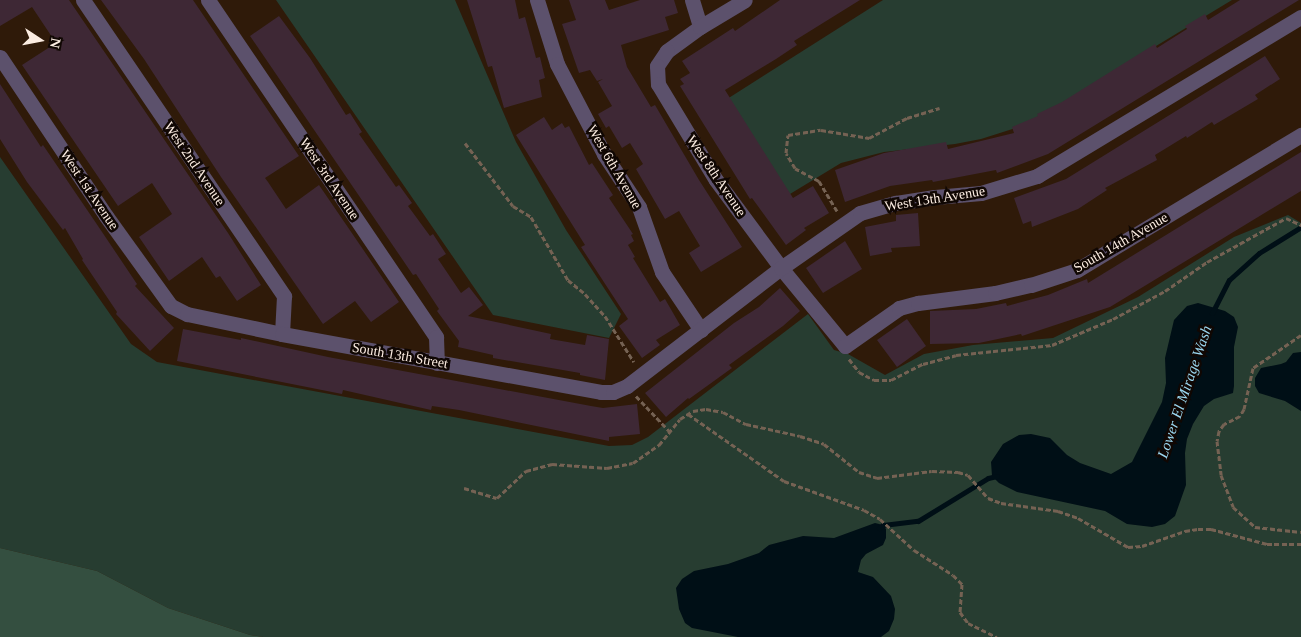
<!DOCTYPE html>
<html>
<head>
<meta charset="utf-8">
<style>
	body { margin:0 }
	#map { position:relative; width:1301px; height:637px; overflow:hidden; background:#2f1a09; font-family:"Times New Roman",serif }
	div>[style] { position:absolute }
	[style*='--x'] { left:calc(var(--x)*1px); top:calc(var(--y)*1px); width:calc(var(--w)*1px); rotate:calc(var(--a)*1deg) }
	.green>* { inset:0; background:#273d31 }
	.forest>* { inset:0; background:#344f40 }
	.water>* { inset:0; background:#000f16 }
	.stream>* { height:5px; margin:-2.5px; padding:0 2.5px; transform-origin:2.5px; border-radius:2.5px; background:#000f16 }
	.building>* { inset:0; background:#3e2835 }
	.path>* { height:3px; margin-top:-1.5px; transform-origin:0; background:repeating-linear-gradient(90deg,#756253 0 5px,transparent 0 7.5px) }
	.street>* { height:15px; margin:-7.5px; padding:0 7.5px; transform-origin:7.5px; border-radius:7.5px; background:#5c516c }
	span { translate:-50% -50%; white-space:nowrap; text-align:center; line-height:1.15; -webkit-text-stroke:5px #100703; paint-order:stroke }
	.street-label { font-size:14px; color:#fbece1 }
	.water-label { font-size:15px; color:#9ad6ef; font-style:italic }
	.north { position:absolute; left:15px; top:15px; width:50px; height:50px; -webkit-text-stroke:4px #100703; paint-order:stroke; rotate:101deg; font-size:14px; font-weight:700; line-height:20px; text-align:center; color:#fbece1 }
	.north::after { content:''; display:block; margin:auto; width:18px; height:22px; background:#fbece1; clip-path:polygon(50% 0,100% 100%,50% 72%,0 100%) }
</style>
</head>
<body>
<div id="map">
	<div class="green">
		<div style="clip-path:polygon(276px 0,455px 0,516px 142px,566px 230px,621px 314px,609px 338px,493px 315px)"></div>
		<div style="clip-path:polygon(883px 0,1232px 0,1057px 106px,1019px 127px,981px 139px,955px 144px,884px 152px,841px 163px,790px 194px,724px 101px)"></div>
		<div style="clip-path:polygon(0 157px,131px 344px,157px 362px,609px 446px,632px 445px,648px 437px,808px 314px,834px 350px,848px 354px,885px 375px,924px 354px,973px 345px,1053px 338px,1138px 297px,1234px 237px,1288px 215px,1301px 223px,1301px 637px,263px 637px,250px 635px,168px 608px,97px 571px,0 548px)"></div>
	</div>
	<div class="forest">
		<div style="clip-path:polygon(0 548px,97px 571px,168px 608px,250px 635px,263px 637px,0 637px)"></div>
	</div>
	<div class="water">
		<div style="clip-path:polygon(1198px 303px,1225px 311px,1234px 317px,1238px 327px,1234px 347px,1234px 386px,1233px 393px,1214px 399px,1204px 406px,1193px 424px,1187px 439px,1185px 453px,1186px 485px,1175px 516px,1165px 524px,1152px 527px,1127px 524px,1105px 511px,1017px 492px,999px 483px,992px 476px,991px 462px,1003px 444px,1019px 435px,1031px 434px,1050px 438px,1067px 455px,1080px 463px,1111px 474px,1132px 462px,1162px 402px,1166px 383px,1165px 358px,1174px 320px,1187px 306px)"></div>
		<div style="clip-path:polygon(1301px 352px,1301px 411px,1285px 401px,1259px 393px,1255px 386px,1255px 378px,1261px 368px,1281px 364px,1286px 362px,1293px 353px)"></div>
		<div style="clip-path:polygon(875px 523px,883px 525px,886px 529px,886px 538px,883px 545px,866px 554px,861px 560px,858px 572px,873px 577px,891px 596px,895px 609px,894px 619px,889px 631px,881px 637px,738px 637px,692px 628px,685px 623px,679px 609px,676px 588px,682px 579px,694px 571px,728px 564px,759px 553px,769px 545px,803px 536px,834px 538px)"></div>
	</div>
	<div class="stream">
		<div style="--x:1212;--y:313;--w:37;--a:-63"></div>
		<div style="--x:1229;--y:280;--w:40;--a:-42"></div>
		<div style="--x:1259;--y:253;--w:49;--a:-31.8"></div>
		<div style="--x:879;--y:528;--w:5;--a:-37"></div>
		<div style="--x:883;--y:525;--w:35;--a:-7"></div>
		<div style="--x:918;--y:521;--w:82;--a:-31.6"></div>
		<div style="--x:988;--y:478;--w:9;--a:-13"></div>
	</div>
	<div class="building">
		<div style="clip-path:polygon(0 0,69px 0,228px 233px,261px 285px,237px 301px,220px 276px,216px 278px,202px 257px,169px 281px,139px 237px,172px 214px,152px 183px,118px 206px,22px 65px,56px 43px,32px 7px,0 26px)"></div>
		<div style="clip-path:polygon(101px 0,193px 0,299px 156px,265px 178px,268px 182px,286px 209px,319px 185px,399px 302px,371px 322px,355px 301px,323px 324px,221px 177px,144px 59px)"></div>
		<div style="clip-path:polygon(467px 0,515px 0,519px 19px,525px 17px,536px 58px,540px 57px,545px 78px,539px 80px,542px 97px,504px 108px,492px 66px,488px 67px)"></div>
		<div style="clip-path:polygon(569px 0,605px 0,609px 10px,640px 0,674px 0,678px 13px,665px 17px,669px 30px,621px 45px,627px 67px,651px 107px,655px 105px,699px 180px,742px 247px,701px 272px,689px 253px,700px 246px,679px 211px,665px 219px,636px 169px,643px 164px,630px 143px,622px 148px,609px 126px,606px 128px,598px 114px,612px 106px,598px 82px,603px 79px,597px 81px,590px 70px,579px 73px,562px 24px,576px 20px)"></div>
		<div style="clip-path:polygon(780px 0,860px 0,794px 41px,797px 45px,776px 59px,725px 90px,793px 198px,813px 186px,829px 213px,804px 228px,806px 230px,786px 245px,752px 198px,750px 199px,680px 86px,684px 84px,680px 79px,690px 73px,682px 61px,733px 28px,735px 31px)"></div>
		<div style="clip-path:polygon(1240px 0,1299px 0,1048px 154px,997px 173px,996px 170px,933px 182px,932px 180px,890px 186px,845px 202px,835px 170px,884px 153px,946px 142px,948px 149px,1014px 133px,1012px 127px,1038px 116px,1037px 114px,1062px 102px,1155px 44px,1157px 48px,1187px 29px,1185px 26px,1205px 14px,1208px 20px)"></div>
		<div style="clip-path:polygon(279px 16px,310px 58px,346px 115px,350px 113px,362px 132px,359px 134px,396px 187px,399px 185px,412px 203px,408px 206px,430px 236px,433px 234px,446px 254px,438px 259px,461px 293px,469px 287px,483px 305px,468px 316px,551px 334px,550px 339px,585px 345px,587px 335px,609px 339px,605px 380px,580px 375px,580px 373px,493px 358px,493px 355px,458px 347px,459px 341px,437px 311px,439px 309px,416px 274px,413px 275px,250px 36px)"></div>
		<div style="clip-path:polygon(1265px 56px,1280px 79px,1255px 95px,1258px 99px,1214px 125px,1212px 122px,1187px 138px,1186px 136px,1155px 155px,1157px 160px,1105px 188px,1107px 190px,1078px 209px,1032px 227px,1031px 221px,1023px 224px,1014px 198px,1066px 179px)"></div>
		<div style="clip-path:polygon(0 84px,41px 147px,43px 145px,96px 223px,137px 284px,135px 286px,174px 328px,150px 351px,116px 314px,117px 312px,82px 260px,83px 259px,65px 228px,63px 230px,27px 182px,0 139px)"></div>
		<div style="clip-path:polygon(544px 117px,552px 130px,562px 123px,565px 128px,569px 126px,589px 165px,592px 163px,613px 195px,609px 198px,633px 234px,631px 235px,634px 241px,628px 245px,635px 257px,633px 258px,660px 302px,665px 299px,680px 325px,656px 340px,660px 345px,642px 358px,619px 326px,628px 319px,581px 247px,585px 245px,516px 135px)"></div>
		<div style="clip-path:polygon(1301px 152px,1301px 191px,1110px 307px,1022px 336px,1021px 334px,979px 343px,930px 344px,930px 311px,976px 309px,1006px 303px,1007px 306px,1048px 295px,1087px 279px,1088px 283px)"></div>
		<div style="clip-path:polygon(918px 213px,920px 246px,891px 248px,892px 252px,870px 256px,865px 227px,896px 221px,896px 215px)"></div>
		<div style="clip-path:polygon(845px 241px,862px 269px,823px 293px,806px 268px)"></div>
		<div style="clip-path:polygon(780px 288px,800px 311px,783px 326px,729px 365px,732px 368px,689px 399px,688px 398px,666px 417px,645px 393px,734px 323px,759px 307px)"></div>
		<div style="clip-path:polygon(907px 319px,926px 346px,897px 367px,877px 340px)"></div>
		<div style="clip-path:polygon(183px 329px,241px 340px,241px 338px,328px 357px,591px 406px,603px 408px,637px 404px,640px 434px,609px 437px,609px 441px,459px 410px,432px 406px,431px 410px,343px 390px,342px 394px,177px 361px)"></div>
	</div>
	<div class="path">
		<div style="--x:465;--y:143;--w:79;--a:52.7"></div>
		<div style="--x:513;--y:206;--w:21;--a:31"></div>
		<div style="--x:531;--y:217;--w:73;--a:59.6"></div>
		<div style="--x:568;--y:280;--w:22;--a:39"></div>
		<div style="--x:585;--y:294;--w:30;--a:48"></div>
		<div style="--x:605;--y:316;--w:54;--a:57.8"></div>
		<div style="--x:837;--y:211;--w:35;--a:-121"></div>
		<div style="--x:819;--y:181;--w:27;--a:-152"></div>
		<div style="--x:795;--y:168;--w:17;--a:-121"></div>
		<div style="--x:786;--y:153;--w:18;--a:-84"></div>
		<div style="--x:788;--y:135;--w:33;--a:-9"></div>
		<div style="--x:821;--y:130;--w:49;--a:9.5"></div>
		<div style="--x:869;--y:138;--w:43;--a:-27.8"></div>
		<div style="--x:907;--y:118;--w:34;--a:-17"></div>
		<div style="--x:1301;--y:335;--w:58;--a:145.5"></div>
		<div style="--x:1253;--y:368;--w:42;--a:102.4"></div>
		<div style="--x:1244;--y:409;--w:8;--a:120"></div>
		<div style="--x:1240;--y:416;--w:18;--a:153"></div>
		<div style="--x:1224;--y:424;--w:9;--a:126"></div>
		<div style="--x:1219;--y:431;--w:10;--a:101"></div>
		<div style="--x:1217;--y:441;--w:34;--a:83"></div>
		<div style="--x:1221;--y:475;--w:34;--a:69"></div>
		<div style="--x:1233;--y:507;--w:30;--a:42"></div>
		<div style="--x:1255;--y:527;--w:46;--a:6.2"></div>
		<div style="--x:849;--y:359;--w:16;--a:52"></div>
		<div style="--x:859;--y:372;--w:17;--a:28"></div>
		<div style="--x:874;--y:380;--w:17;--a:0"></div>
		<div style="--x:891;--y:380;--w:36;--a:-27"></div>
		<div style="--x:923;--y:364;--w:34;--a:-15"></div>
		<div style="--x:956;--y:355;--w:97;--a:-5.9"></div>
		<div style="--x:1052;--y:345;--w:66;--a:-23.1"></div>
		<div style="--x:1113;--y:319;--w:59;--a:-28.3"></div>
		<div style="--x:1165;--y:291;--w:51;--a:-34.6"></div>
		<div style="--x:1207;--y:262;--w:90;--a:-29.1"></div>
		<div style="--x:1286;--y:218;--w:17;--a:25"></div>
		<div style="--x:636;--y:396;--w:50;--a:46.6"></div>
		<div style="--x:688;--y:414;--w:117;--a:34.9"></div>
		<div style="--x:784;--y:481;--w:85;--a:19.9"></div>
		<div style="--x:864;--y:510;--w:18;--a:29"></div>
		<div style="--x:880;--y:519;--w:46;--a:42.4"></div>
		<div style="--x:914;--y:550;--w:46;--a:32.7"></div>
		<div style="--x:953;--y:575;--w:13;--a:45"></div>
		<div style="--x:962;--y:584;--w:28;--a:94"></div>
		<div style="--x:960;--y:612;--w:14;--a:54"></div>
		<div style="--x:968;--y:623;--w:32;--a:26"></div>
		<div style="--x:464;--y:488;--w:34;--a:17"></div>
		<div style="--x:497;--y:498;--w:40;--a:-43"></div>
		<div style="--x:526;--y:471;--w:27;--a:-15"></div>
		<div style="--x:552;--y:464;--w:55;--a:4.2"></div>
		<div style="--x:607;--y:468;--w:26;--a:-11"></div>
		<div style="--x:633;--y:463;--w:32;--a:-35"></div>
		<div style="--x:659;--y:445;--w:33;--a:-51"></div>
		<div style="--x:680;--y:419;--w:15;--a:-32"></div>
		<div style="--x:693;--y:411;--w:13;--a:-9"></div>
		<div style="--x:706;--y:409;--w:17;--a:10"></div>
		<div style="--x:723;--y:412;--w:26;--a:28"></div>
		<div style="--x:746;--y:424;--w:55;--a:12.5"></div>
		<div style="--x:800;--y:436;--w:25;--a:18"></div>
		<div style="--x:824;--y:444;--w:45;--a:38.7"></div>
		<div style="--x:859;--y:472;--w:19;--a:18"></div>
		<div style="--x:877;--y:478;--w:55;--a:-7.3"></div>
		<div style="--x:932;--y:471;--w:26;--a:2"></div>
		<div style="--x:958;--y:472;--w:10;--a:17"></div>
		<div style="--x:968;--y:475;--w:30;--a:49"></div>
		<div style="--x:988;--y:498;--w:14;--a:21"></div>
		<div style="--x:1001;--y:503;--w:58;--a:8"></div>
		<div style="--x:1058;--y:511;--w:21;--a:19"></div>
		<div style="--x:1078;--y:518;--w:58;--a:30.1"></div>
		<div style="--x:1128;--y:547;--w:14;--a:-4"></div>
		<div style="--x:1142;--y:546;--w:46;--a:-19.2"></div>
		<div style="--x:1185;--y:531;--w:13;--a:-9"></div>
		<div style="--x:1198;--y:529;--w:13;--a:0"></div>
		<div style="--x:1211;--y:529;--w:58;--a:15"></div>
		<div style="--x:1267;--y:544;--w:34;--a:0"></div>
	</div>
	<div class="street">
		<div style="--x:83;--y:0;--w:358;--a:55.8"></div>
		<div style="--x:284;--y:296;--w:38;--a:93"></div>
		<div style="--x:208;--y:0;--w:407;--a:55.9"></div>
		<div style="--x:436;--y:337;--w:26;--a:88"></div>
		<div style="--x:537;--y:0;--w:67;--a:72.6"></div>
		<div style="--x:557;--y:64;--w:102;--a:62.4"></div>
		<div style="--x:604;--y:154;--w:64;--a:56.6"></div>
		<div style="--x:639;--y:207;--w:69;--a:70.5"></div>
		<div style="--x:662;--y:272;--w:70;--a:56.1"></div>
		<div style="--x:692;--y:0;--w:28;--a:73"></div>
		<div style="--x:700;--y:27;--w:41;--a:144"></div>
		<div style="--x:667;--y:51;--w:18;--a:124"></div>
		<div style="--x:657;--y:66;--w:18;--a:87"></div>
		<div style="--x:658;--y:84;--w:112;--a:58.9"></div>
		<div style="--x:716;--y:180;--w:109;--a:53.5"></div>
		<div style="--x:781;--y:268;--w:101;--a:50.6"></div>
		<div style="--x:845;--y:346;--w:66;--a:-35.1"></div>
		<div style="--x:899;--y:308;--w:20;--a:-15"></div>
		<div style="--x:918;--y:303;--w:78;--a:-7.4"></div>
		<div style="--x:995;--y:293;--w:37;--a:-13"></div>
		<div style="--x:1031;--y:285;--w:48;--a:-18.1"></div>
		<div style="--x:1077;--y:270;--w:262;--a:-31.1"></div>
		<div style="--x:700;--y:27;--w:52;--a:-31"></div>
		<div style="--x:0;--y:57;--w:191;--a:56.3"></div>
		<div style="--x:106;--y:216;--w:111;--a:54.2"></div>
		<div style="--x:171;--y:306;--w:18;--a:27"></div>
		<div style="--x:187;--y:314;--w:97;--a:11.9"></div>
		<div style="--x:282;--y:334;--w:324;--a:10.3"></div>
		<div style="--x:601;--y:392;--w:12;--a:0"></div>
		<div style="--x:613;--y:392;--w:15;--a:-23"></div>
		<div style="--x:627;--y:386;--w:194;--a:-37.5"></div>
		<div style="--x:781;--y:268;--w:96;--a:-34.8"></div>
		<div style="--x:860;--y:213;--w:37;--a:-16"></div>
		<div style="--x:896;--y:203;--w:39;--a:-9"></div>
		<div style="--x:935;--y:197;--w:46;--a:-5"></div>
		<div style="--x:981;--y:193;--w:59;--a:-16.9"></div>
		<div style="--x:1037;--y:176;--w:308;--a:-31.1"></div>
	</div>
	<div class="street-label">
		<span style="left:194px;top:164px;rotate:56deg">West 2nd Avenue</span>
		<span style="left:614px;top:167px;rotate:60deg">West 6th Avenue</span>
		<span style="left:716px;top:176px;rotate:56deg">West 8th Avenue</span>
		<span style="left:329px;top:179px;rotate:56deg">West 3rd Avenue</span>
		<span style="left:89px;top:190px;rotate:56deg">West 1st Avenue</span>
		<span style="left:935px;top:199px;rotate:-9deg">West 13th Avenue</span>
		<span style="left:1121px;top:243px;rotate:-30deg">South 14th Avenue</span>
		<span style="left:400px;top:356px;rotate:10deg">South 13th Street</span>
	</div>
	<div class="water-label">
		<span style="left:1185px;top:392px;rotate:-71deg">Lower El Mirage Wash</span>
	</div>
	<div class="north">N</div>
</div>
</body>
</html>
